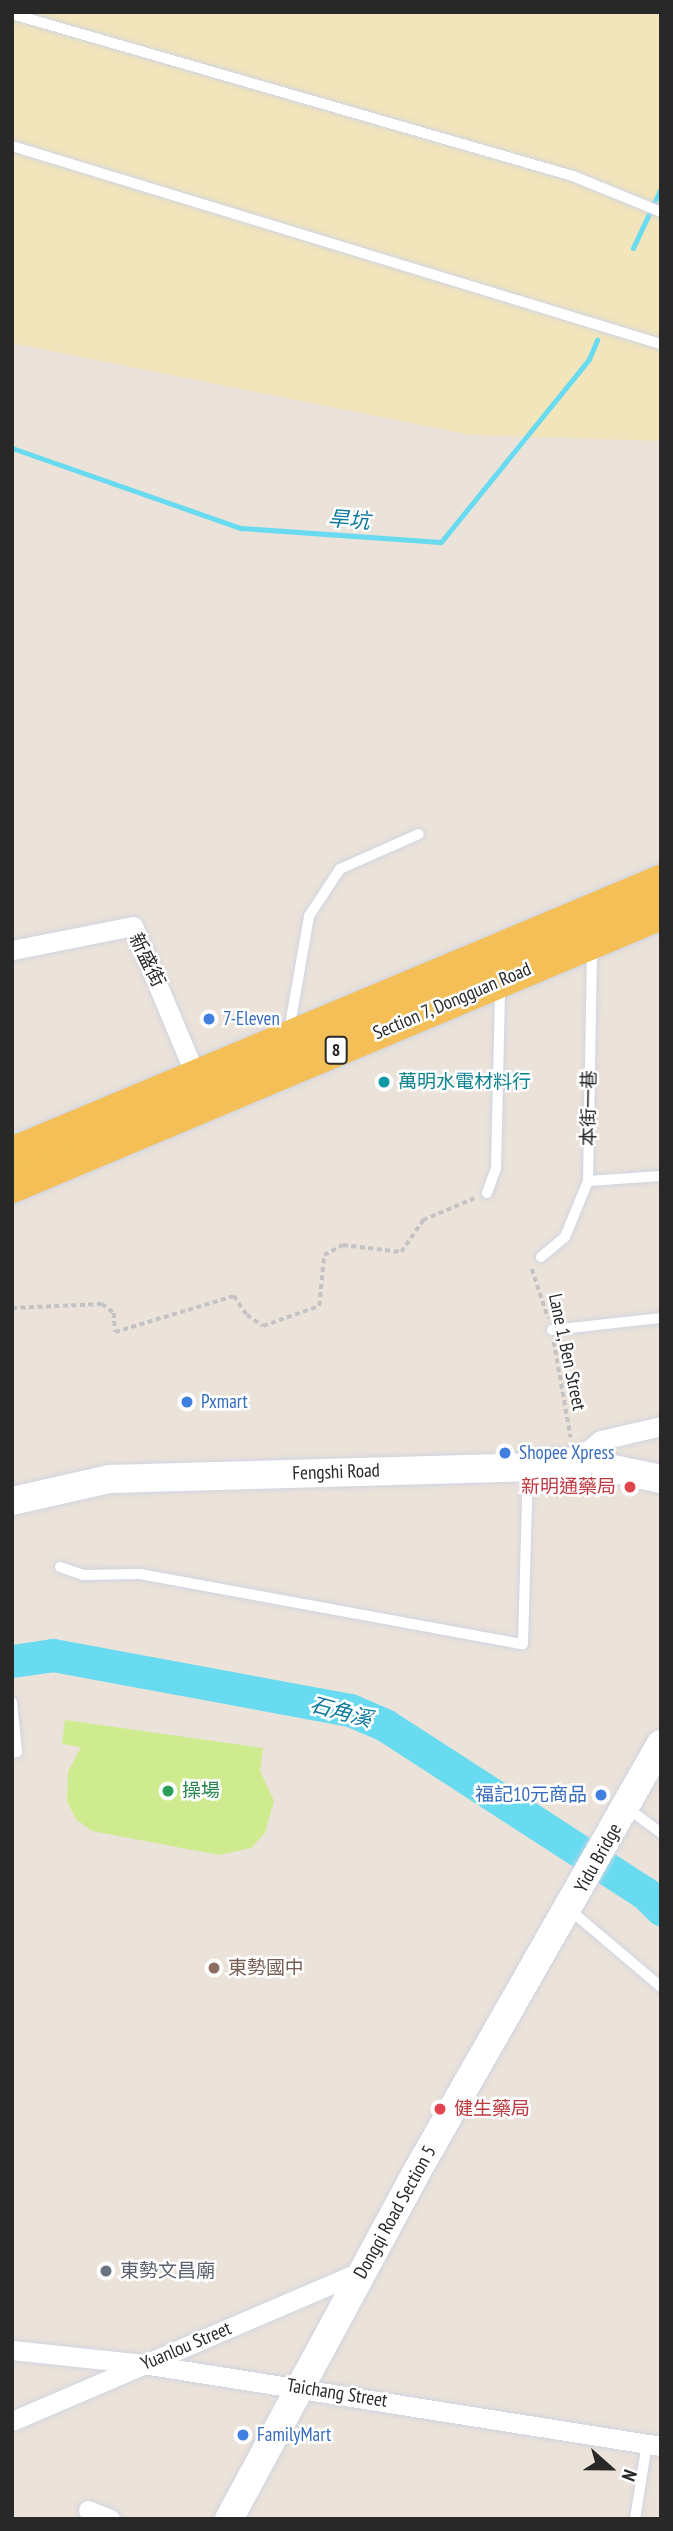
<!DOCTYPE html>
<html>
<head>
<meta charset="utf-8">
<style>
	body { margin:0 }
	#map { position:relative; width:673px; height:2531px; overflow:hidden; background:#ebe2d9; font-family:"PT Sans Narrow","Noto Sans TC",sans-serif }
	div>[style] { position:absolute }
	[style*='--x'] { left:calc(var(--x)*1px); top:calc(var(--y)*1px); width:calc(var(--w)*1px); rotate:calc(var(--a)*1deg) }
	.sand>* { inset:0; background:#f2e4bb }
	.pitch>* { inset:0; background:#ceec8f }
	.stream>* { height:5px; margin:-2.5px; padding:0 2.5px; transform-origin:2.5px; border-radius:2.5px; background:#68dbf1 }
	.river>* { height:33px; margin:-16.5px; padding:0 16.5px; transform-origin:16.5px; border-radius:16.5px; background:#68dbf1 }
	.path>* { height:3.5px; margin-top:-1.75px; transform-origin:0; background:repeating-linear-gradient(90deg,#c3c3c3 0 5px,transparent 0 8.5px) }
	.roads { filter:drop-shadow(0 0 2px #cfd4e2) drop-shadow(0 0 2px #cfd4e2) }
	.lane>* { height:10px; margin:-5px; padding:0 5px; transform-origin:5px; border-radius:5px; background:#fff }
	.street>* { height:19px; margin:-9.5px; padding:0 9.5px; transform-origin:9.5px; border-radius:9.5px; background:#fff }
	.secondary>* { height:28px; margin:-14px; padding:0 14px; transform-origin:14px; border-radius:14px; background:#fff }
	.primary>* { height:32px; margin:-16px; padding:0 16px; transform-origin:16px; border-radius:16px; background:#f4bf56 }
	.dots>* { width:19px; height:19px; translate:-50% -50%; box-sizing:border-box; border:4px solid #fff; border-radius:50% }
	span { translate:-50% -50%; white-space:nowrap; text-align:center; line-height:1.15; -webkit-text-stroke:5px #fff; paint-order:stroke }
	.shield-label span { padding:2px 5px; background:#fff; border:2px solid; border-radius:5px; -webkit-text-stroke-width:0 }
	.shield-label { font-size:18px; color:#282828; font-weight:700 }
	.street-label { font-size:19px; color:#282828 }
	.shop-label { font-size:19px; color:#366cbe }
	.left { translate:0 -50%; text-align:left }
	.right { translate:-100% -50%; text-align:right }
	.culture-label { font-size:19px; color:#0d838f }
	.health-label { font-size:19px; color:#be3a42 }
	.leisure-label { font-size:19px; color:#27864d }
	.education-label { font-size:19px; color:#785e54 }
	.worship-label { font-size:19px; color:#5b616d }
	.water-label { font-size:21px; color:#0a789b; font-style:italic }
	.frame { position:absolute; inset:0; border:14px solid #282828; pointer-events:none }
	.north { position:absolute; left:575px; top:2433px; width:70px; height:70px; -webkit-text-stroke:5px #fff; paint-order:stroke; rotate:111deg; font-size:19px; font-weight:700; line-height:28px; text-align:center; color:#282828 }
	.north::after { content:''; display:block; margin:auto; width:24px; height:32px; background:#282828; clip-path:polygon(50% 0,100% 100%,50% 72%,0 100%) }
</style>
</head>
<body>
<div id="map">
	<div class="sand">
		<div style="clip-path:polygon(12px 12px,661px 12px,661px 441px,471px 435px,12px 343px)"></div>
	</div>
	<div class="pitch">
		<div style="clip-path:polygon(65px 1720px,263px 1748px,260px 1771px,274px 1801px,265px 1833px,251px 1848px,219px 1855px,92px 1831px,76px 1819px,67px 1801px,68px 1772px,81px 1747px,62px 1744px)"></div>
	</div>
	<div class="stream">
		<div style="--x:633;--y:248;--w:66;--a:-65"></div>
		<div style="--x:12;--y:448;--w:243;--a:19.3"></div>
		<div style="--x:241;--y:528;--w:200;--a:4"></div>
		<div style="--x:441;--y:542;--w:235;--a:-51"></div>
		<div style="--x:589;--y:359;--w:21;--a:-67"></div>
	</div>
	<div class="river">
		<div style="--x:12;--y:1661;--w:41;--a:-8.3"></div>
		<div style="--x:53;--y:1655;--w:302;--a:10.5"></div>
		<div style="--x:350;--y:1710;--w:38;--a:23"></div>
		<div style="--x:385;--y:1725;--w:310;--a:32.9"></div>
		<div style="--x:645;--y:1893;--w:23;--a:45"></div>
	</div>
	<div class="path">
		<div style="--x:532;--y:1269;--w:52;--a:71.9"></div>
		<div style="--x:12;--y:1308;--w:90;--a:-2.5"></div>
		<div style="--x:102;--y:1304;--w:15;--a:37"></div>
		<div style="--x:114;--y:1313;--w:19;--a:87"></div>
		<div style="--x:115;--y:1332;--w:124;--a:-16.8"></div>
		<div style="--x:234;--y:1296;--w:23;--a:56"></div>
		<div style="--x:247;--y:1315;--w:19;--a:35"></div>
		<div style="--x:263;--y:1326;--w:59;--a:-19.7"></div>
		<div style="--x:319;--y:1306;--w:51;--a:-84.4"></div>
		<div style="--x:324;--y:1255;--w:21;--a:-28"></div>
		<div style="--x:343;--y:1245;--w:58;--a:6.9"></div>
		<div style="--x:401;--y:1252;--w:39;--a:-55"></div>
		<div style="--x:423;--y:1220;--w:56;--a:-22.9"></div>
		<div style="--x:554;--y:1342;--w:97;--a:80"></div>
	</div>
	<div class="roads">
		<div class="lane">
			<div style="--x:12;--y:14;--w:584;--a:16.11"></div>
			<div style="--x:573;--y:176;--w:95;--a:22.2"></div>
			<div style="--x:12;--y:146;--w:679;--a:16.97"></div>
			<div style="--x:289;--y:1031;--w:117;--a:-80.1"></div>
			<div style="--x:309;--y:916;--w:56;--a:-56.6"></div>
			<div style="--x:340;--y:869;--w:86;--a:-23.9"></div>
			<div style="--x:588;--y:1181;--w:73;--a:-3.9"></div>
			<div style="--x:487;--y:1193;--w:27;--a:-70"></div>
			<div style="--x:496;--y:1168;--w:182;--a:-88.7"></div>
			<div style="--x:541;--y:1257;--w:31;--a:-40"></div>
			<div style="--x:565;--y:1237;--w:61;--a:-67.7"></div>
			<div style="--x:588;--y:1181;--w:234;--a:-89"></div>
			<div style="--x:552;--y:1330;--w:110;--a:-6.3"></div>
			<div style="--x:60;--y:1567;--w:24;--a:19"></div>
			<div style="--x:83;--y:1575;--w:57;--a:-1"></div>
			<div style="--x:140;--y:1574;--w:389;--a:10.4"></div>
			<div style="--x:523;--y:1644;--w:176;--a:-88.4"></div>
			<div style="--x:12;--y:1702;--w:50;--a:84.3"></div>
			<div style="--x:17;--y:1752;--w:5;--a:169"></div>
			<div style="--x:626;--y:1807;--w:44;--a:36.6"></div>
			<div style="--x:570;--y:1910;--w:119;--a:40.2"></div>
			<div style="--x:635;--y:2519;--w:77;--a:-81"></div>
		</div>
		<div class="street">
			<div style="--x:12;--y:950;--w:123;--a:-11.2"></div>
			<div style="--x:133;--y:926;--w:171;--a:67.3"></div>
			<div style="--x:575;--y:1461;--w:33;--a:-39"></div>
			<div style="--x:601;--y:1440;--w:62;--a:-13.1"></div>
			<div style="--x:12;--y:2350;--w:132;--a:6.1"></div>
			<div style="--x:143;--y:2364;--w:524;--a:9"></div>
			<div style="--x:12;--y:2421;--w:379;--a:-23.2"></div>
			<div style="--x:88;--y:2510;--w:24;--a:22"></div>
		</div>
		<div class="secondary">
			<div style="--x:12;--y:1501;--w:100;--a:-12.7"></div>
			<div style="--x:110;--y:1479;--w:418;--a:-1.6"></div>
			<div style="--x:528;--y:1467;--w:47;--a:-7.3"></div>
			<div style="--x:575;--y:1461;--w:88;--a:11.8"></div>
			<div style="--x:229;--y:2519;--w:393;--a:-61.6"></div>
			<div style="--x:416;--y:2173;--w:494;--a:-60.3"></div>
		</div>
		<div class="primary">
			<div style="--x:12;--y:1153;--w:704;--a:-22.74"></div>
			<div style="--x:12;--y:1187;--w:704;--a:-22.81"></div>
		</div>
	</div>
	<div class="dots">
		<div style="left:209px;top:1019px;background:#3f7fe0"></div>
		<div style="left:384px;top:1082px;background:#0f9aa8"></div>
		<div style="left:187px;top:1402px;background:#3f7fe0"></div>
		<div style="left:505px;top:1453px;background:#3f7fe0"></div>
		<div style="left:630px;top:1487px;background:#e0444e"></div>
		<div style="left:168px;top:1791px;background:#2e9e5b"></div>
		<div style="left:601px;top:1795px;background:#3f7fe0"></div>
		<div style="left:214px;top:1968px;background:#8d6e63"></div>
		<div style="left:440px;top:2109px;background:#e0444e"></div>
		<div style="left:106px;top:2271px;background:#6b7280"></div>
		<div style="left:243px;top:2435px;background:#3f7fe0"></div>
	</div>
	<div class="shield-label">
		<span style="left:336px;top:1050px">8</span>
	</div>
	<div class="street-label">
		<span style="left:147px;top:960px;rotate:64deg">新盛街</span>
		<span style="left:452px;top:1001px;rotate:-23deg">Section 7, Dongguan Road</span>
		<span style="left:589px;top:1108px;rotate:-89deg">本街一巷</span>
		<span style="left:567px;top:1352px;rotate:78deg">Lane 1, Ben Street</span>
		<span style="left:336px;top:1472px;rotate:-2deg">Fengshi Road</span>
		<span style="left:598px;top:1858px;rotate:-61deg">Yidu Bridge</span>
		<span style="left:395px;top:2212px;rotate:-61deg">Dongqi Road Section 5</span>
		<span style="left:186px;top:2346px;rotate:-23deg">Yuanlou Street</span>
		<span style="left:337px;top:2393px;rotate:9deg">Taichang Street</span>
	</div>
	<div class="shop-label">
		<span class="left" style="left:223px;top:1019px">7-Eleven</span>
		<span class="left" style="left:201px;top:1402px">Pxmart</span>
		<span class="left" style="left:519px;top:1453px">Shopee Xpress</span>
		<span class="right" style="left:587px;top:1795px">福記10元商品</span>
		<span class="left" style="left:257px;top:2435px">FamilyMart</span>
	</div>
	<div class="culture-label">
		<span class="left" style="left:398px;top:1082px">萬明水電材料行</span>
	</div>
	<div class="health-label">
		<span class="right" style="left:616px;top:1487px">新明通藥局</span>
		<span class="left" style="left:454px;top:2109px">健生藥局</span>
	</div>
	<div class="leisure-label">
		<span class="left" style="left:182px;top:1791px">操場</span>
	</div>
	<div class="education-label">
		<span class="left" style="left:228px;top:1968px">東勢國中</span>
	</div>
	<div class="worship-label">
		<span class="left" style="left:120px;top:2271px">東勢文昌廟</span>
	</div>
	<div class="water-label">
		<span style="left:349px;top:520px;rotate:4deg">旱坑</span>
		<span style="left:341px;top:1712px;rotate:15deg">石角溪</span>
	</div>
	<div class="frame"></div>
	<div class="north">N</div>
</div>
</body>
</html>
